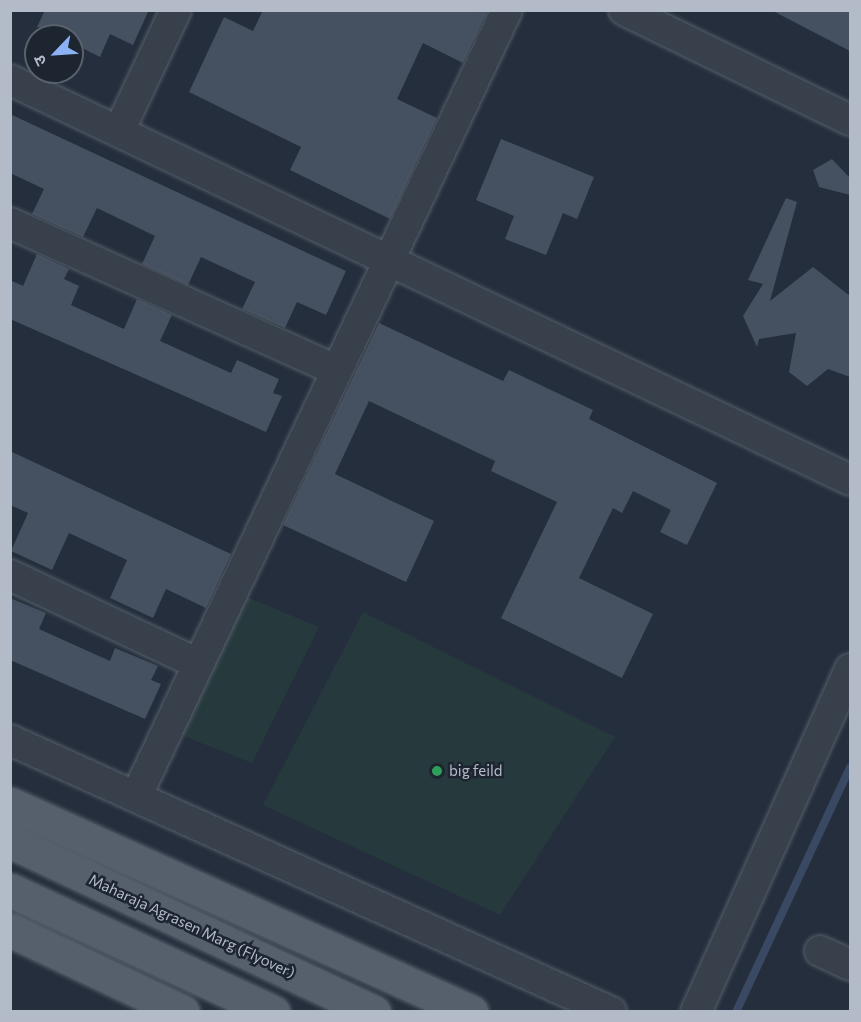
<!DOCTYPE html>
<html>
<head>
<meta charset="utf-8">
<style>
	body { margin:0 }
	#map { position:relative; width:861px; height:1022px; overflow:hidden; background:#242e3c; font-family:Commissioner,"Noto Sans Devanagari",sans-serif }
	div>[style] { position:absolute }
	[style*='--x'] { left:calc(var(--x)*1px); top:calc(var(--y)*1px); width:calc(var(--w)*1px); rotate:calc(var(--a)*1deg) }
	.green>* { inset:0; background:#263a3d }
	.stream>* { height:8px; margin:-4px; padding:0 4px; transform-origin:4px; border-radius:4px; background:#394963 }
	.building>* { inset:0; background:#455060 }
	.roads { filter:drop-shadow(0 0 2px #565e6a) drop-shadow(0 0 2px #565e6a) }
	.minor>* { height:30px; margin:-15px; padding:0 15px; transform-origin:15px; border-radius:15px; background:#38404c }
	.major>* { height:33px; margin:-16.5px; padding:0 16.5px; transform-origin:16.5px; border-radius:16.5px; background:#565f6c }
	.dots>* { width:16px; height:16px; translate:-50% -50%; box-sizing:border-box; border:3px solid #1d2531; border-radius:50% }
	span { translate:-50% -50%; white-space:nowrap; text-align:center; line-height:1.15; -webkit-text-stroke:5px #1d2531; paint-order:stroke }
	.poi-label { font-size:15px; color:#b4bbc8 }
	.left { translate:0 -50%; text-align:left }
	.street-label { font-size:15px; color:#b4bbc8 }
	.frame { position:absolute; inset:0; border:12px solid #b4bbc8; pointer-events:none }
	.north { position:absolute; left:24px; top:24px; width:60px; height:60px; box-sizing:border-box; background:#1d2531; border:2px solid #59616d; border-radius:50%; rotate:245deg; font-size:16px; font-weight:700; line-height:24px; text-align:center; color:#b4bbc8 }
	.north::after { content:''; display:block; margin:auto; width:21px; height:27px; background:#8cb1f5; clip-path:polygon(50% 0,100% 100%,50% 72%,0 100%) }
</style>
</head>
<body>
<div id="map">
	<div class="green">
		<div style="clip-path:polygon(247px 597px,319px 627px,252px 763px,181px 735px)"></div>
		<div style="clip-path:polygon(363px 612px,615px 737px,500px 915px,263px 805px)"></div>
	</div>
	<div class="stream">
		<div style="--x:736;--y:1012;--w:270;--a:-65"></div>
	</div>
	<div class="building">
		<div style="clip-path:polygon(45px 10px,149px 10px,133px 45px,110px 34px,100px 57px,72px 43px,72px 36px,37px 27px)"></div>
		<div style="clip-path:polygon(263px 10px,488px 10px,463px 63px,423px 43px,397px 99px,437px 118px,390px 219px,290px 170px,301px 147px,189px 92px,224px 17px,253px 31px)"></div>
		<div style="clip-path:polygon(771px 10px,850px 10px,850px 51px)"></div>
		<div style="clip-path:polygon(10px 114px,346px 271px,326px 315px,297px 302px,285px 328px,242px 309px,255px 282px,201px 257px,188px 285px,142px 264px,155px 236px,97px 208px,83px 237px,32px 214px,44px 189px,10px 173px)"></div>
		<div style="clip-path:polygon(501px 139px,594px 177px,577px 219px,563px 213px,546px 255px,505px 239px,514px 216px,476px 200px)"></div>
		<div style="clip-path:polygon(832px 159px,850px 178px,850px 195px,819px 187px,813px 170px)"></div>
		<div style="clip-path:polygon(786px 198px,797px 202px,770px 301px,813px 267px,850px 296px,850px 377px,828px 369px,807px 386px,789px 372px,796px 333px,759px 339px,757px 347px,743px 316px,763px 284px,748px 280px)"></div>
		<div style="clip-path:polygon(37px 254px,69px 269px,64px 279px,79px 286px,71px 305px,124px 329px,137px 299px,172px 315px,160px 341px,231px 373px,237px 360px,279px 379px,273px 393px,282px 396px,266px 432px,10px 319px,10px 280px,23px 286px)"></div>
		<div style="clip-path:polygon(379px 323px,503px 381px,509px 370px,593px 410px,589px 419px,717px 483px,687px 545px,660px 532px,671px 510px,633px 491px,622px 513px,613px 508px,579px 578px,653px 614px,622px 678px,501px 618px,557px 502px,491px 471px,495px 461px,369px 401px,335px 474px,434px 521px,406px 582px,283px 525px)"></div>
		<div style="clip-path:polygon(10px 451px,231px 554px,206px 608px,166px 589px,153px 618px,110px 598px,127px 560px,69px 533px,52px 570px,11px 551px,28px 513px,10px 505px)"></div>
		<div style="clip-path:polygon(10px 598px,46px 613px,39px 629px,110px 661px,115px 648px,158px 666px,151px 680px,161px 684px,145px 719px,10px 660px)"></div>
	</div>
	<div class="roads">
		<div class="minor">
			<div style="--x:624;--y:10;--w:251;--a:26"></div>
			<div style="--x:10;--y:80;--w:930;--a:25.46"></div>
			<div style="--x:119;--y:131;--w:134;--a:-64.8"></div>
			<div style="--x:10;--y:223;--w:357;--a:24.3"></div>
			<div style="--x:10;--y:575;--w:208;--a:25.3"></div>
			<div style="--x:10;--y:740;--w:660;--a:24.35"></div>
			<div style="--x:136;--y:797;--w:870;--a:-64.76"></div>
			<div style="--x:820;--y:951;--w:33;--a:25"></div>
			<div style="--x:696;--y:1012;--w:376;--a:-65.8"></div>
		</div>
		<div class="major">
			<div style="--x:10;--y:804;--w:506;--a:24.28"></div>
			<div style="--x:10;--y:841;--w:402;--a:25.2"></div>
			<div style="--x:10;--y:890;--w:290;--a:24.9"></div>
			<div style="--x:10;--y:930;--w:191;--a:25.4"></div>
		</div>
	</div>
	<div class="dots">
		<div style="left:437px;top:771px;background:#2e9e5b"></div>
	</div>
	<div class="poi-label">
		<span class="left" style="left:449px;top:771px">big feild</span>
	</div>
	<div class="street-label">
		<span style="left:192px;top:926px;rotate:25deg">Maharaja Agrasen Marg (Flyover)</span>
	</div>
	<div class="frame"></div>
	<div class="north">उ</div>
</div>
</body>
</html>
